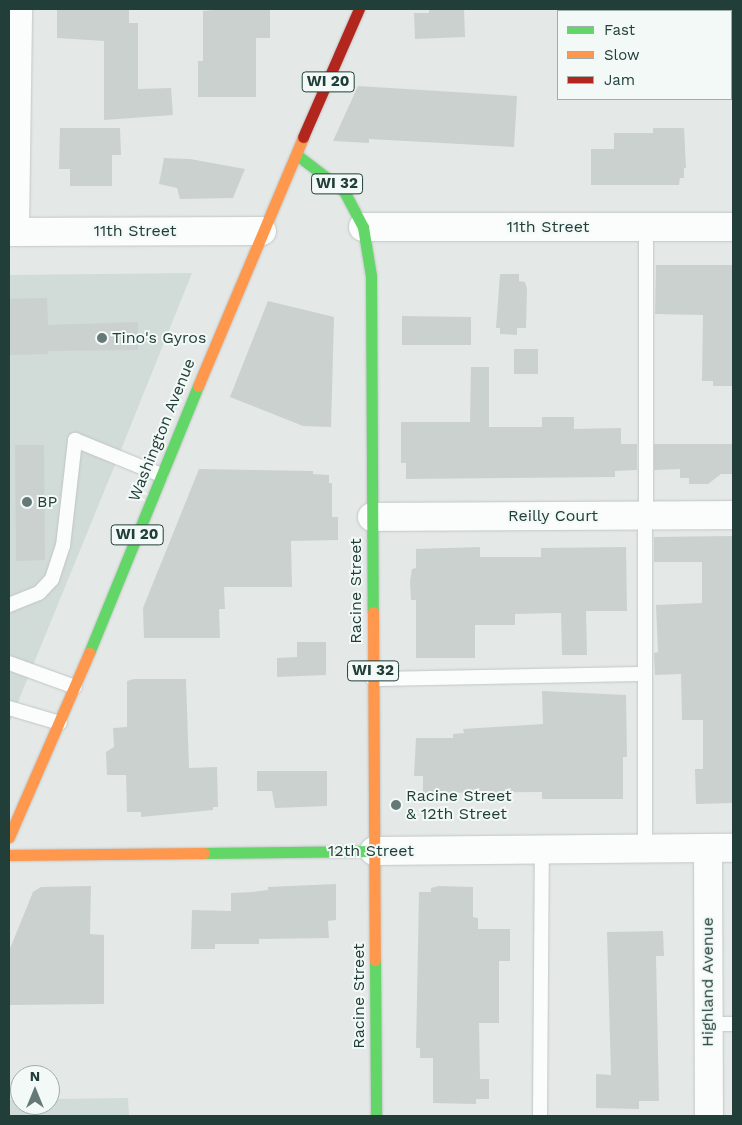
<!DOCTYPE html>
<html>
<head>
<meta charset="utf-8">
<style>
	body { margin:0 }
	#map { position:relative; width:742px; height:1125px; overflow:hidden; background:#e4e9e8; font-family:"Work Sans",sans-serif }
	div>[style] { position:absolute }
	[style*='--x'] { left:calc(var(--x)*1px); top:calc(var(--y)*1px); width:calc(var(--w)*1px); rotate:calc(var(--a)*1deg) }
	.built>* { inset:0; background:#d1dbd8 }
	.building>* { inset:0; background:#cbd1cf }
	.roads { filter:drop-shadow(0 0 1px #c1c6c5) drop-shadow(0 0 1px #c1c6c5) }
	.lane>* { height:14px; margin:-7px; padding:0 7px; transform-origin:7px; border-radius:7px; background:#fbfcfc }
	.street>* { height:28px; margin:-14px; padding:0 14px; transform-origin:14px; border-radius:14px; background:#fbfcfc }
	.fast>* { height:11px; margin:-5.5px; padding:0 5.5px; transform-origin:5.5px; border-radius:5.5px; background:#63d668 }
	.slow>* { height:11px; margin:-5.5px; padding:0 5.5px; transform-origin:5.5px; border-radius:5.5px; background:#ff974d }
	.jam>* { height:11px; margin:-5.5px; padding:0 5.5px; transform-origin:5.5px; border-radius:5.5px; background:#b3261e }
	.dots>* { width:14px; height:14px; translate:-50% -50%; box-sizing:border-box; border:2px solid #f2f9f6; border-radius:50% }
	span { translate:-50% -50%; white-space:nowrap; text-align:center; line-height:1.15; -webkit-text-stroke:4px #f2f9f6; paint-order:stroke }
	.shield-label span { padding:1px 4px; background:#f2f9f6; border:1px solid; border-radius:4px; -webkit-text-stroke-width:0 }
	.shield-label { font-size:15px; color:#213e39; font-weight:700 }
	.street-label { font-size:16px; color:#213e39 }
	.poi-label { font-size:16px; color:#213e39 }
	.left { translate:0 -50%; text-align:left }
	.frame { position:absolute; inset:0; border:10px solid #213e39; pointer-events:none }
	.legend { position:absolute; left:557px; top:10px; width:175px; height:90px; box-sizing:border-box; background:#f2f9f6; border:1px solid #9eaeaa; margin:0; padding:6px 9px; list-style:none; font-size:15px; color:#213e39 }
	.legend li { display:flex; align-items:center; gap:10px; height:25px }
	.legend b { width:25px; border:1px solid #9eaeaa }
	.north { position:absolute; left:10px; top:1065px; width:50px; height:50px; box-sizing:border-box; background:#f2f9f6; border:1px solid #9eaeaa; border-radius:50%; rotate:0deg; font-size:14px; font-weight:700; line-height:20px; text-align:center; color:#213e39 }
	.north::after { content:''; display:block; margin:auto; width:18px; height:22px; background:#657a76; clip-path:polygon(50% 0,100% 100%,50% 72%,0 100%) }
</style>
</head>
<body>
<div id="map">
	<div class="built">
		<div style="clip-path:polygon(192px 273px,112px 472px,9px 724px,9px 275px)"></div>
		<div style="clip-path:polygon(128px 1098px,129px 1116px,9px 1116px,9px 1100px,20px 1100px,20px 1105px,50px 1105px,50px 1099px)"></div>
	</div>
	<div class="building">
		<div style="clip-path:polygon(57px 9px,129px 9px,129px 23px,138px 23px,138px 89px,171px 88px,173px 115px,104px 120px,104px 41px,57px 38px)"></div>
		<div style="clip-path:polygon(223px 9px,270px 9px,270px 38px,256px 38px,256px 97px,198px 97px,198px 61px,203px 61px,203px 11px)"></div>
		<div style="clip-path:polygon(429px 9px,464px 9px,465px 37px,415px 39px,414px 13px,429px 13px)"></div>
		<div style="clip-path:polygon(358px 86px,517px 96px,514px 147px,369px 139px,369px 143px,333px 141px)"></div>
		<div style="clip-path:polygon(60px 128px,120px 128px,121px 155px,112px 155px,112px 186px,70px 186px,70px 169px,59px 169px)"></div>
		<div style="clip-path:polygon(653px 128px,684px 128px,686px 168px,684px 168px,684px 178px,680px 178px,679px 185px,591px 185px,591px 149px,614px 149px,614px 133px,653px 133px)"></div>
		<div style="clip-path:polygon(164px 158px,190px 159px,245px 169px,233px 198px,180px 199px,177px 188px,159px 184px)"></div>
		<div style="clip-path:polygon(656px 265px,733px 265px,733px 386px,713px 386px,713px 381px,702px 381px,703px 315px,655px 314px)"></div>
		<div style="clip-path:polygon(500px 274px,519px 274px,519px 281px,525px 282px,527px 289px,526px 328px,517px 328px,517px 335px,500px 334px,500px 328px,496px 328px)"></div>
		<div style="clip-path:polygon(47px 298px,48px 325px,138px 322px,138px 350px,48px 351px,48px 354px,9px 355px,9px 299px)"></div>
		<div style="clip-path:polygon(268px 301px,334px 317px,331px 427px,303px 426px,230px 397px)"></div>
		<div style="clip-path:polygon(402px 316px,471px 317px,471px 345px,402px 345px)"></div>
		<div style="clip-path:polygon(514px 349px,538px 349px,538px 374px,514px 374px)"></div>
		<div style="clip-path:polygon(471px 367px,489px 367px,489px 427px,542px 427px,542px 417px,574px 417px,574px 429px,621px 428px,621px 444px,637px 444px,637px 470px,615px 471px,615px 477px,406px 479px,406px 463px,401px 463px,401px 422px,470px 422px)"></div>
		<div style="clip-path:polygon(654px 444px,733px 444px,733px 474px,721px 474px,708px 484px,689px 484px,689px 478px,680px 478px,680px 469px,654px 470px)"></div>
		<div style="clip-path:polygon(15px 445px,44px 445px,45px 560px,16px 561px)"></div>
		<div style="clip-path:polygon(199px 469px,313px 471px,313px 474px,329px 475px,329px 483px,332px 483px,332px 517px,338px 517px,338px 540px,291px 541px,292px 587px,224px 587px,225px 609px,219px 609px,220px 638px,144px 638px,143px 608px)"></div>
		<div style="clip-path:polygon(733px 536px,733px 803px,696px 804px,695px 769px,703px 769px,703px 720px,682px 720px,681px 674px,655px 675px,654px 653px,658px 652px,656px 605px,702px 603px,702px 562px,654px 562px,654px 537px)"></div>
		<div style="clip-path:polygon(480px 547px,480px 557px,541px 557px,541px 548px,626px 547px,627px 611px,586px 611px,587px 655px,562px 655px,561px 613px,515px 614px,515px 625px,475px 625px,475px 658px,416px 658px,416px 600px,411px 600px,410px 581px,412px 569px,416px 568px,416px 549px)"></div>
		<div style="clip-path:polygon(297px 642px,326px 642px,326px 675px,277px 677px,277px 658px,297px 657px)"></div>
		<div style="clip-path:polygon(134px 679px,186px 679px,189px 768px,217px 767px,218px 807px,213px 807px,213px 810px,141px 817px,141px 812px,127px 812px,126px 775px,107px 775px,106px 752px,114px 747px,113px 728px,127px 727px,127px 681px)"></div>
		<div style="clip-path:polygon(542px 691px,626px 695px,627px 757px,623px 757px,623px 799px,542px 799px,542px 792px,423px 793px,423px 776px,414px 776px,416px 738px,453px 738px,453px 734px,464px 733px,463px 729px,543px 724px)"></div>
		<div style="clip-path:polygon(257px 771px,327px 771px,327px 806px,275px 808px,272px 791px,257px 791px)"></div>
		<div style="clip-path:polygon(336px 884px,336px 920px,328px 921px,329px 938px,259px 939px,259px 944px,215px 944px,215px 949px,191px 949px,192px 910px,231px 911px,231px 893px,253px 892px,268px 890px,268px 887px)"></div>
		<div style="clip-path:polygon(91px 886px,90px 934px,104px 935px,104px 1004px,9px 1005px,9px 951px,33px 892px,41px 887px)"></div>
		<div style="clip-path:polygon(439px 886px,473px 887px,473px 917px,478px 918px,478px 929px,510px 929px,510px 961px,499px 961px,499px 1023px,479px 1023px,480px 1079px,489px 1079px,489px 1099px,476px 1099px,476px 1104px,433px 1103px,433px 1058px,420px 1058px,420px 1048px,416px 1048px,419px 892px,431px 892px,431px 888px)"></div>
		<div style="clip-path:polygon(663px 931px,664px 956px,656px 956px,659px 1101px,639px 1101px,639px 1109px,596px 1108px,596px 1074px,611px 1075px,607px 932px)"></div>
	</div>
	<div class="roads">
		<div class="lane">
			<div style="--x:9;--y:605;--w:32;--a:-22"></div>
			<div style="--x:39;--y:593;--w:19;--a:-47"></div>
			<div style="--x:52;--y:579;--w:35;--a:-72"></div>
			<div style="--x:63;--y:546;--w:107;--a:-83.5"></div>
			<div style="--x:75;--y:440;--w:93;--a:22.1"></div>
			<div style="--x:9;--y:663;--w:70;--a:20"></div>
			<div style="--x:373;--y:679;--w:272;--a:-1.1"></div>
			<div style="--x:9;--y:708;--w:53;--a:16.4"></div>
			<div style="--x:645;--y:849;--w:622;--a:-89.91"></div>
			<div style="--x:708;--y:1024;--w:25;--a:0"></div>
			<div style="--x:540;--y:1116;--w:267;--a:-89.6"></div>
		</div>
		<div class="street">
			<div style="--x:363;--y:227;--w:370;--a:0"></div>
			<div style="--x:9;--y:232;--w:253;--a:-0.2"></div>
			<div style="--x:15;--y:232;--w:223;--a:-89.2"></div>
			<div style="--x:372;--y:517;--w:361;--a:-0.3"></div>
			<div style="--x:708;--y:848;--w:268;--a:89.8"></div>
			<div style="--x:374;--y:851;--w:359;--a:-0.5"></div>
		</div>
		<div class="fast">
			<div style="--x:297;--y:155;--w:59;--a:37.5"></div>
			<div style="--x:344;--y:191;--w:41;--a:62.2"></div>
			<div style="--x:363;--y:227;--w:50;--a:80.7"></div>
			<div style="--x:371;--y:276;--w:336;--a:89.7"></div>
			<div style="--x:89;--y:653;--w:288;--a:-67.8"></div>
			<div style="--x:204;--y:853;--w:170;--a:-0.7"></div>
			<div style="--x:375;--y:960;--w:156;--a:89.6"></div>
		</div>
		<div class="slow">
			<div style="--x:198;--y:386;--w:270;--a:-67.1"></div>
			<div style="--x:373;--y:612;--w:348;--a:89.7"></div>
			<div style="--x:9;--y:837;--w:201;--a:-66.5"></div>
			<div style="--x:9;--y:855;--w:195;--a:-0.6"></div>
		</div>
		<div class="jam">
			<div style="--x:303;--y:137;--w:140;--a:-66.4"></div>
		</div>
	</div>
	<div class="dots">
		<div style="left:102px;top:338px;background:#657a76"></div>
		<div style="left:27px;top:502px;background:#657a76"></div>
		<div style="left:396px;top:805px;background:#657a76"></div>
	</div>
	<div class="shield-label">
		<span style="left:328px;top:82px">WI 20</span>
		<span style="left:337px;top:184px">WI 32</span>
		<span style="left:137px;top:535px">WI 20</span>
		<span style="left:373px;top:671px">WI 32</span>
	</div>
	<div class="street-label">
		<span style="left:548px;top:227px">11th Street</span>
		<span style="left:135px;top:231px">11th Street</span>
		<span style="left:162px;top:430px;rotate:-68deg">Washington Avenue</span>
		<span style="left:553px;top:516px">Reilly Court</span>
		<span style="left:356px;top:591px;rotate:-90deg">Racine Street</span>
		<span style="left:371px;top:851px">12th Street</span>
		<span style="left:708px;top:982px;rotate:-90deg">Highland Avenue</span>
		<span style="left:359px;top:996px;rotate:-90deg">Racine Street</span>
	</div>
	<div class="poi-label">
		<span class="left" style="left:112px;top:338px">Tino's Gyros</span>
		<span class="left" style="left:37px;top:502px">BP</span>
		<span class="left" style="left:406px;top:805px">Racine Street<br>&amp; 12th Street</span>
	</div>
	<div class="frame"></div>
	<ul class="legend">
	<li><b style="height:6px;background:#63d668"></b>Fast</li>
	<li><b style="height:6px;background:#ff974d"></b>Slow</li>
	<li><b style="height:6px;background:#b3261e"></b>Jam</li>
	</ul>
	<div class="north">N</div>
</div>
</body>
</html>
